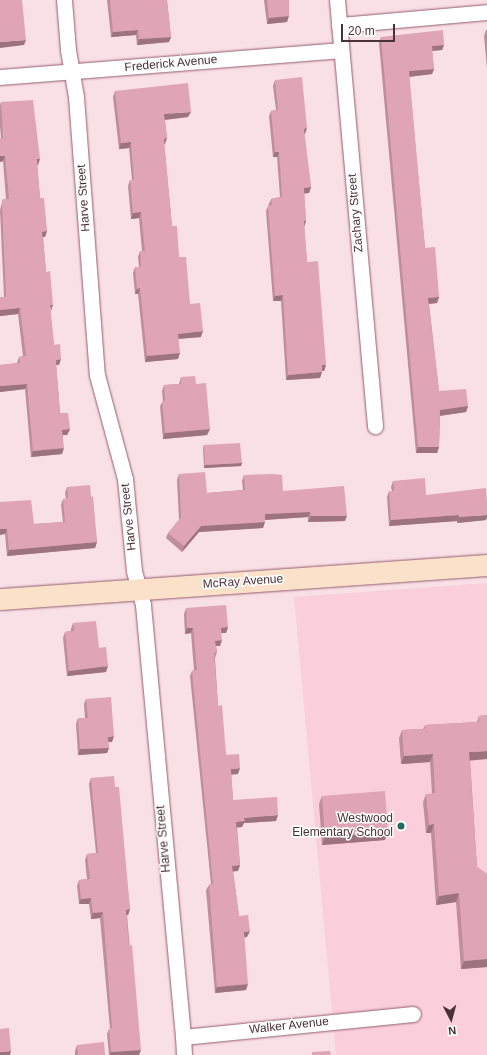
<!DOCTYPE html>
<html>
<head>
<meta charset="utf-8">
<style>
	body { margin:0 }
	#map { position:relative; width:487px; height:1055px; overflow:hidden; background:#f9dfe6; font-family:Arial,sans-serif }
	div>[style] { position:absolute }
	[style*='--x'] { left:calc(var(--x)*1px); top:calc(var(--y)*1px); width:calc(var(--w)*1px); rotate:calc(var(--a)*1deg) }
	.built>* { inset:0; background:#facfdb }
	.roads { filter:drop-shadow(0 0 1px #935d6e) drop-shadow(0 0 1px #935d6e) }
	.street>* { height:15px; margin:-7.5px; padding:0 7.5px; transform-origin:7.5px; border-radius:7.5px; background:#fff }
	.secondary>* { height:21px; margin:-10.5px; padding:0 10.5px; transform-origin:10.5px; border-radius:10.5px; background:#fbe1ca }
	.wall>* { inset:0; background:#c08d9d }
	.shaded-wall>* { inset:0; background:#9c737f }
	.building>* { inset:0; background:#dfa4b6 }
	.dots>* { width:11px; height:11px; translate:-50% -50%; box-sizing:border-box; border:2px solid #fff; border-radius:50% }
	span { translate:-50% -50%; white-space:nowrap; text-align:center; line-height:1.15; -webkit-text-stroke:3px #fff; paint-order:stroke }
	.street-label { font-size:12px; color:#493138 }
	.poi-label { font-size:12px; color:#493138 }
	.right { translate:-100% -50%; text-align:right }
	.north { position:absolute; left:431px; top:999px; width:40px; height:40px; -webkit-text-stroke:3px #fff; paint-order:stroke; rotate:174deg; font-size:11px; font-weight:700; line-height:16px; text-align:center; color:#493138 }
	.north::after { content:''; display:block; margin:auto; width:14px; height:18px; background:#493138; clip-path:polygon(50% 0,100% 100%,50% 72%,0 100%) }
	.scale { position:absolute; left:341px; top:24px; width:54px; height:18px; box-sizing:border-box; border:2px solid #493138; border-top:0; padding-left:5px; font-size:12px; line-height:14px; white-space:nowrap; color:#493138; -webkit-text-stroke:3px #fff; paint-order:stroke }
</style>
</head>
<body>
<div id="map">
	<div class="built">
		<div style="clip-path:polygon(487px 583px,487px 1055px,336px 1055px,294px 597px)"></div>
	</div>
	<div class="roads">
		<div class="street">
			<div style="--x:64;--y:0;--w:50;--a:85.4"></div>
			<div style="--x:68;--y:50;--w:48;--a:80.3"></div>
			<div style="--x:76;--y:97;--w:279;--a:85.7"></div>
			<div style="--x:97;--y:375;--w:108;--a:74.9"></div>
			<div style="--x:125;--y:479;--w:92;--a:84.4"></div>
			<div style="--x:134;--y:571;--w:35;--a:75"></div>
			<div style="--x:143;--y:605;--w:434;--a:84.7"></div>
			<div style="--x:337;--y:0;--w:428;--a:84.9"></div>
			<div style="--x:339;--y:25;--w:149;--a:-5"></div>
			<div style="--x:0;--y:77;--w:342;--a:-4.5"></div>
			<div style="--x:184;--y:1055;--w:18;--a:-93"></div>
			<div style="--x:183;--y:1037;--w:231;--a:-5.7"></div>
		</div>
		<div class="secondary">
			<div style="--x:0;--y:599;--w:488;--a:-4"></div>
		</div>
	</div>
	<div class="wall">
		<div style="clip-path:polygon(107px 0,167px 0,171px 37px,169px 42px,137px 45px,136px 35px,111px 37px)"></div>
		<div style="clip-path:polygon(264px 0,289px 0,287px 22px,267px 24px)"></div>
		<div style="clip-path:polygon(486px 30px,487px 30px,487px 69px,484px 36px)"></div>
		<div style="clip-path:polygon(381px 37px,444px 45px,442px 50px,432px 51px,434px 69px,432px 74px,409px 77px,425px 248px,439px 297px,437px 303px,429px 304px,439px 391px,468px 406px,466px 412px,440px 416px,439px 447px,437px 453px,416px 453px,379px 43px)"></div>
		<div style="clip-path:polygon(275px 80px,307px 128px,304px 134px,311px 187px,309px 193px,304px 193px,306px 221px,304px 227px,307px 262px,326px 365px,324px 371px,322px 371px,320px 378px,286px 380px,281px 301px,273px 301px,266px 211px,271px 199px,280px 197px,277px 157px,273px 157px,269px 116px,271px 111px,276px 110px,273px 86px)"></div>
		<div style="clip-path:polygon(115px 91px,188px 117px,165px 120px,167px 138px,164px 144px,172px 226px,190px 304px,201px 337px,178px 339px,178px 359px,145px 362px,138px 294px,135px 294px,133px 273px,135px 267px,139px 267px,138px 257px,140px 251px,142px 251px,139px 218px,131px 219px,128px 186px,130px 180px,132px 180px,129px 148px,119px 149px,113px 97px)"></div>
		<div style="clip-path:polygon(1px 102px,38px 165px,37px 165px,40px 198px,47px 231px,45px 237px,43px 237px,46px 272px,54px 345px,59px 365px,56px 365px,60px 413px,70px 429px,67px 435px,63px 435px,62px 454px,31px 457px,25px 389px,0 392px,0 365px,17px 363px,19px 357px,23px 356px,18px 314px,0 316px,0 297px,4px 297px,0 210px,3px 199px,6px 199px,3px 161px,0 162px,0 138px,1px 138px,0 126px,0 105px)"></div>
		<div style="clip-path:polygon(181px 377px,196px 384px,210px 429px,207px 435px,163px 439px,160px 406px,163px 401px,162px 391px,164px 385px,179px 384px)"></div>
		<div style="clip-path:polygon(204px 445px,242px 463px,241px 466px,204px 468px,203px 448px)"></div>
		<div style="clip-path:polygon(179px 474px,207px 493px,243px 490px,242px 481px,244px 475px,283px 491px,345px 521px,308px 522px,308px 517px,265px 520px,263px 528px,199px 532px,182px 552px,166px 538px,168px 533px,179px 520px,177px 480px)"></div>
		<div style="clip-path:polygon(393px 481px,426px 495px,486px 520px,457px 523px,457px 521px,389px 526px,387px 497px,389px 491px,392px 491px,391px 487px)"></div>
		<div style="clip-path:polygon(67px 487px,91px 497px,97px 542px,95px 548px,7px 556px,5px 534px,0 502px,34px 524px,63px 522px,61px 505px,63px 499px,66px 499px,65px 493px)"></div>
		<div style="clip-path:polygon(186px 608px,228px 627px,226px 633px,221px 633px,220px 646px,216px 646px,217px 652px,215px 658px,218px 706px,226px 755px,238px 774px,231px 774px,233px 800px,276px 821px,244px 823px,242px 827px,237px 827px,240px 865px,238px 871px,233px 871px,239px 916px,247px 937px,244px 937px,246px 990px,215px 993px,206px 890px,209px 885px,211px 884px,190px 676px,192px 671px,194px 670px,191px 633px,185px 634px,184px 614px)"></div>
		<div style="clip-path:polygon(73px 623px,99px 648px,106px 672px,67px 676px,63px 638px,65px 632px,71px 631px,71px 629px)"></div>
		<div style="clip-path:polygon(86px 699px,112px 742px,108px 742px,109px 748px,107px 753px,78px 755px,76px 724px,78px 718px,85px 718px,84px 704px)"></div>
		<div style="clip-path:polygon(487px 715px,470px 760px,477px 867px,487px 874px,487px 967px,461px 969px,456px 902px,436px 905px,431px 833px,426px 833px,423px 802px,426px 794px,432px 794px,430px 762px,401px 764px,399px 738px,402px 730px,423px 729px,425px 725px,477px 722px,479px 716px)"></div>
		<div style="clip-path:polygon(91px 778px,115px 787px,130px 909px,128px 915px,127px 915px,139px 1055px,109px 1055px,107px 1034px,109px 1029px,110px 1029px,100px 918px,91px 919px,89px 904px,79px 904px,77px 886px,79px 880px,87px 879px,85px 860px,87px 854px,96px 853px,89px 784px)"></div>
		<div style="clip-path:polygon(322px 796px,385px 840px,322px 845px,319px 804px)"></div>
		<div style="clip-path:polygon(77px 1045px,105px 1055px,75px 1055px,75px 1051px)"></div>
	</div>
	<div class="shaded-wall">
		<div style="clip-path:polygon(289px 16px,287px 22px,267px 24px,269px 18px)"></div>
		<div style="clip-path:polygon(138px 30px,136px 35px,111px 37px,113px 32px)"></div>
		<div style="clip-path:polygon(171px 37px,169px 42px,137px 45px,139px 39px)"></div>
		<div style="clip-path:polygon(26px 40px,24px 45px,0 48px,0 42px)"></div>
		<div style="clip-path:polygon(444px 45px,442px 50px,429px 51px,432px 46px)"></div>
		<div style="clip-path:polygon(434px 69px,432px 74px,407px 77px,409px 71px)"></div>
		<div style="clip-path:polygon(191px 112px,188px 117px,162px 120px,164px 114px)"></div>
		<div style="clip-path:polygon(307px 128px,305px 134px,301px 135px,304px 129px)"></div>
		<div style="clip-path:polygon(167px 138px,165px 144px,162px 144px,164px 139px)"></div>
		<div style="clip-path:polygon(131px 142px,129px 148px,119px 149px,121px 143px)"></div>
		<div style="clip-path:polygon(275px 152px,279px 152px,277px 157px,273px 157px)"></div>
		<div style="clip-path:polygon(0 156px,5px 156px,3px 161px,0 162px)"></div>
		<div style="clip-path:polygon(37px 159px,40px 159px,38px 165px,34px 165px)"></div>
		<div style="clip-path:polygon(311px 187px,309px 193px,302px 194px,304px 188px)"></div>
		<div style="clip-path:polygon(141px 212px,139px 218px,131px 219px,133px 213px)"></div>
		<div style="clip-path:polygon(304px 221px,306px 221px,304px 227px,301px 227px)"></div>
		<div style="clip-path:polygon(47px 231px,45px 237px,40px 237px,42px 232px)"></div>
		<div style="clip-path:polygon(140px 288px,138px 294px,135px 294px,137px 289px)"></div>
		<div style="clip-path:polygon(283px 295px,281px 301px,273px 301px,275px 296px)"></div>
		<div style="clip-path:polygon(439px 297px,437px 303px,426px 304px,428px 298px)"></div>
		<div style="clip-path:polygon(50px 305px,53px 305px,51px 311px)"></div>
		<div style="clip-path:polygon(20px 308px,18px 314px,0 316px,0 310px)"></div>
		<div style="clip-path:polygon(203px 331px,201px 337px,176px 339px,178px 334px)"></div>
		<div style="clip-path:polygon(180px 353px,178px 359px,145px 362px,147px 356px)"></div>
		<div style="clip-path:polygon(61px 359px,59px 365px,54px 365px,56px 360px)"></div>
		<div style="clip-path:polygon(322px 365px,326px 365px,324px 371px,319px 371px)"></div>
		<div style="clip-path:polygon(322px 372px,320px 378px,286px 380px,288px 375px)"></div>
		<div style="clip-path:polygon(27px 384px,25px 389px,0 392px,0 386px)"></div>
		<div style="clip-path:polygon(468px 406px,466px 412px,438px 416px,440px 410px)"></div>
		<div style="clip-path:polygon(70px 429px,67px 435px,60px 435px,62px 430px)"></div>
		<div style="clip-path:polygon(210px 429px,207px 435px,163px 439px,165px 433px)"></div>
		<div style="clip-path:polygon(418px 447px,439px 447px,437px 453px,416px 453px)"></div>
		<div style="clip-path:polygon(64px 448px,62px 454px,31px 457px,33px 451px)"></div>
		<div style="clip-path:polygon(242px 463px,241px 466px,204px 468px,205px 465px)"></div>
		<div style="clip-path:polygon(310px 512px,308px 517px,262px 520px,265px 514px)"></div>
		<div style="clip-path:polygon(459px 515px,457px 521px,389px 526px,391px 520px)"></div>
		<div style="clip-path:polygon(487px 515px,487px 517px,486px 520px,457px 523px,459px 517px)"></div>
		<div style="clip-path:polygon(311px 516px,347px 516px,345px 521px,308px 522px)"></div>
		<div style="clip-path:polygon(265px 522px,263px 528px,199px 532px,182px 552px,184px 546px,201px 526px)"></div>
		<div style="clip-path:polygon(0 529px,7px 529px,5px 534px,0 535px)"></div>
		<div style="clip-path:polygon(97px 542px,95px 548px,7px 556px,9px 550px)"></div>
		<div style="clip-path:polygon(228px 627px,226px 633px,218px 633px,221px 628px)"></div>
		<div style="clip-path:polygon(187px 628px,193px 628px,191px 633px,185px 634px)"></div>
		<div style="clip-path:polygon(222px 640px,220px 646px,213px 646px,215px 641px)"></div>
		<div style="clip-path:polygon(108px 666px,106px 672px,67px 676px,69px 671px)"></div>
		<div style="clip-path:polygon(114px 736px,112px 742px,106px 742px,108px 737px)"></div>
		<div style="clip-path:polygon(109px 748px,107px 753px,78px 755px,80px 749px)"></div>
		<div style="clip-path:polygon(487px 751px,487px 759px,466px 761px,469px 752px)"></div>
		<div style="clip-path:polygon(433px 754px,430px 762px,401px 764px,404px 756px)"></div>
		<div style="clip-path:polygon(240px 768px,238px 774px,229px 775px,231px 769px)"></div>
		<div style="clip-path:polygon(278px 815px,276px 821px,244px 823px,242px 827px,234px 828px,236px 822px,244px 818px)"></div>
		<div style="clip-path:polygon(434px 824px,431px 833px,426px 833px,429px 825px)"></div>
		<div style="clip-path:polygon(388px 832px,385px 840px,322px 845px,325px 837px)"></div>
		<div style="clip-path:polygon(240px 865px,238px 871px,230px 872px,232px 866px)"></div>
		<div style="clip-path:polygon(459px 893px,456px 902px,436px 905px,439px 896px)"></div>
		<div style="clip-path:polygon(91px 898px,89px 904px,79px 904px,81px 899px)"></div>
		<div style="clip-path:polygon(130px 909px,128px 915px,124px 915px,126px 910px)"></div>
		<div style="clip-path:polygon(103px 912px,100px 918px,91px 919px,93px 913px)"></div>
		<div style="clip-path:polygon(250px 931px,247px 937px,242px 938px,244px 932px)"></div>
		<div style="clip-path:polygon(487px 959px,487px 967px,461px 969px,464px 961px)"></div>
		<div style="clip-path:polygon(248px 984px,246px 990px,215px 993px,217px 987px)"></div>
		<div style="clip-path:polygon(141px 1050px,139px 1055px,110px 1055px,111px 1052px)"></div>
		<div style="clip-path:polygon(11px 1051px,10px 1055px,0 1055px,0 1052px)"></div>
	</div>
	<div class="building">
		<div style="clip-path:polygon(0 0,22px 0,26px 40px,0 42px)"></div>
		<div style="clip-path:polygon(110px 0,167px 0,171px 37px,139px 39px,138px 30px,113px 32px)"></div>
		<div style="clip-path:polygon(267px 0,289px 0,289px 16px,269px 18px)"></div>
		<div style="clip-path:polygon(443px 30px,444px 45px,432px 46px,434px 69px,409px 71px,425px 248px,435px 247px,439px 297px,428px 298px,439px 391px,466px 389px,468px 406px,440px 410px,439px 447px,418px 447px,381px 37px)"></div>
		<div style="clip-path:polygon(302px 77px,307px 128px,304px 129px,311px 187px,304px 188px,306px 221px,304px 221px,307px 262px,318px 261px,326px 365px,322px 365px,322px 372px,288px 375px,283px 295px,275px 296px,268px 206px,272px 205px,271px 199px,282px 197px,279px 152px,275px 152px,271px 111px,278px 110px,275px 80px)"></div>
		<div style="clip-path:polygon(188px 83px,191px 112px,164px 114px,167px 138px,164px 139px,172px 226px,177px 226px,179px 257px,186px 257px,190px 304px,200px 303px,203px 331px,178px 334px,180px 353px,147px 356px,140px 288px,137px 289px,135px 267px,141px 267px,140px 251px,145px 251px,141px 212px,133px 213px,130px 180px,134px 180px,131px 142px,121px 143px,115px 91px)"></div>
		<div style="clip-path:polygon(33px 100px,40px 159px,37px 159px,40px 198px,44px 198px,47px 231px,42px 232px,46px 272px,50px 271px,53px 305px,50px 305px,54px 345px,60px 344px,61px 359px,56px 360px,60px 413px,68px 413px,70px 429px,62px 430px,64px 448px,33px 451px,27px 384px,0 386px,0 365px,20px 363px,19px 357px,26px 356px,20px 308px,0 310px,0 297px,6px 297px,2px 206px,3px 199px,9px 199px,5px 156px,0 156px,0 138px,3px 138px,1px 102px)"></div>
		<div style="clip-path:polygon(195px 376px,196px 384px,206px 383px,210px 429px,165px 433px,162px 401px,165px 401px,164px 385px,181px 384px,181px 377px)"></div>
		<div style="clip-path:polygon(240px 443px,242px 463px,205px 465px,204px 445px)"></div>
		<div style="clip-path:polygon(205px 472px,207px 493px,245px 490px,244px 475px,272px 474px,282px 475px,283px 491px,344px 486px,347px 516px,311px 516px,310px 512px,265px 514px,265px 522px,201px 526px,184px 546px,168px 533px,181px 517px,179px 474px)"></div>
		<div style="clip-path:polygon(425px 478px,426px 495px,486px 488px,487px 503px,487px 515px,459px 517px,459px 515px,391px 520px,389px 491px,394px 491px,393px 481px)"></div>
		<div style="clip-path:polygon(90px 485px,91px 497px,93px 496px,97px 542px,9px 550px,7px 529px,0 529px,0 502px,31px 500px,34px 524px,65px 522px,63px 499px,68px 498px,67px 487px)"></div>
		<div style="clip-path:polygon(226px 605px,228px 627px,221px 628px,222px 640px,215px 641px,217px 652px,214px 653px,218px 706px,222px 705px,226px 755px,239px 754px,240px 768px,231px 769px,233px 800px,277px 797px,278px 815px,244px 818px,245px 821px,236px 822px,240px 865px,232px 866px,239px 916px,248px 915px,250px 931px,244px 932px,248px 984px,217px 987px,209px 885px,213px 884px,192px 671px,197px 670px,193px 628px,187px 628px,186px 608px)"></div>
		<div style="clip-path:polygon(96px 621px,99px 648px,106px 647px,108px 666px,69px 671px,65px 632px,74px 631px,73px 623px)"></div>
		<div style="clip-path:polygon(111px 697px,114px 736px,108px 737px,109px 748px,80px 749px,78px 718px,88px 718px,86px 699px)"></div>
		<div style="clip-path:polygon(487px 715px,487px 751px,469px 752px,477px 867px,487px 874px,487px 959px,464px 961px,459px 893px,439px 896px,434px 824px,429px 825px,426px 794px,435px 793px,433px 754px,404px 756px,402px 730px,425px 729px,425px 725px,479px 722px,479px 716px)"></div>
		<div style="clip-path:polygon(114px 776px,115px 787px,119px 787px,130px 909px,126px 910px,129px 946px,132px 945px,141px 1050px,111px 1052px,109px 1029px,112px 1028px,103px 912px,93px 913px,91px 898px,81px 899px,79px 880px,90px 879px,87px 854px,98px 853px,91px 778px)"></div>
		<div style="clip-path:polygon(385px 791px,388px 832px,325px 837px,322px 796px)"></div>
		<div style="clip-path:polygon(9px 1028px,11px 1051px,0 1052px,0 1029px)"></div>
		<div style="clip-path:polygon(104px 1042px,105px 1055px,78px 1055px,77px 1045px)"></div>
		<div style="clip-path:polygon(330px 1051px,331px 1055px,312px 1055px,312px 1052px)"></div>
	</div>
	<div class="dots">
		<div style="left:401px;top:826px;background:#246a5e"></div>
	</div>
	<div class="street-label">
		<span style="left:171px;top:64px;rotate:-5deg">Frederick Avenue</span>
		<span style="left:84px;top:198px;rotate:-94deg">Harve Street</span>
		<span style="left:356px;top:213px;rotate:-95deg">Zachary Street</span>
		<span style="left:129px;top:517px;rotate:-96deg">Harve Street</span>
		<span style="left:243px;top:582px;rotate:-4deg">McRay Avenue</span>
		<span style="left:164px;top:839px;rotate:-95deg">Harve Street</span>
		<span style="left:289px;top:1026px;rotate:-6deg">Walker Avenue</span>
	</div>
	<div class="poi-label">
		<span class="right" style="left:393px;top:826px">Westwood<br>Elementary School</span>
	</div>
	<div class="north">N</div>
	<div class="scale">20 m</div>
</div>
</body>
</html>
